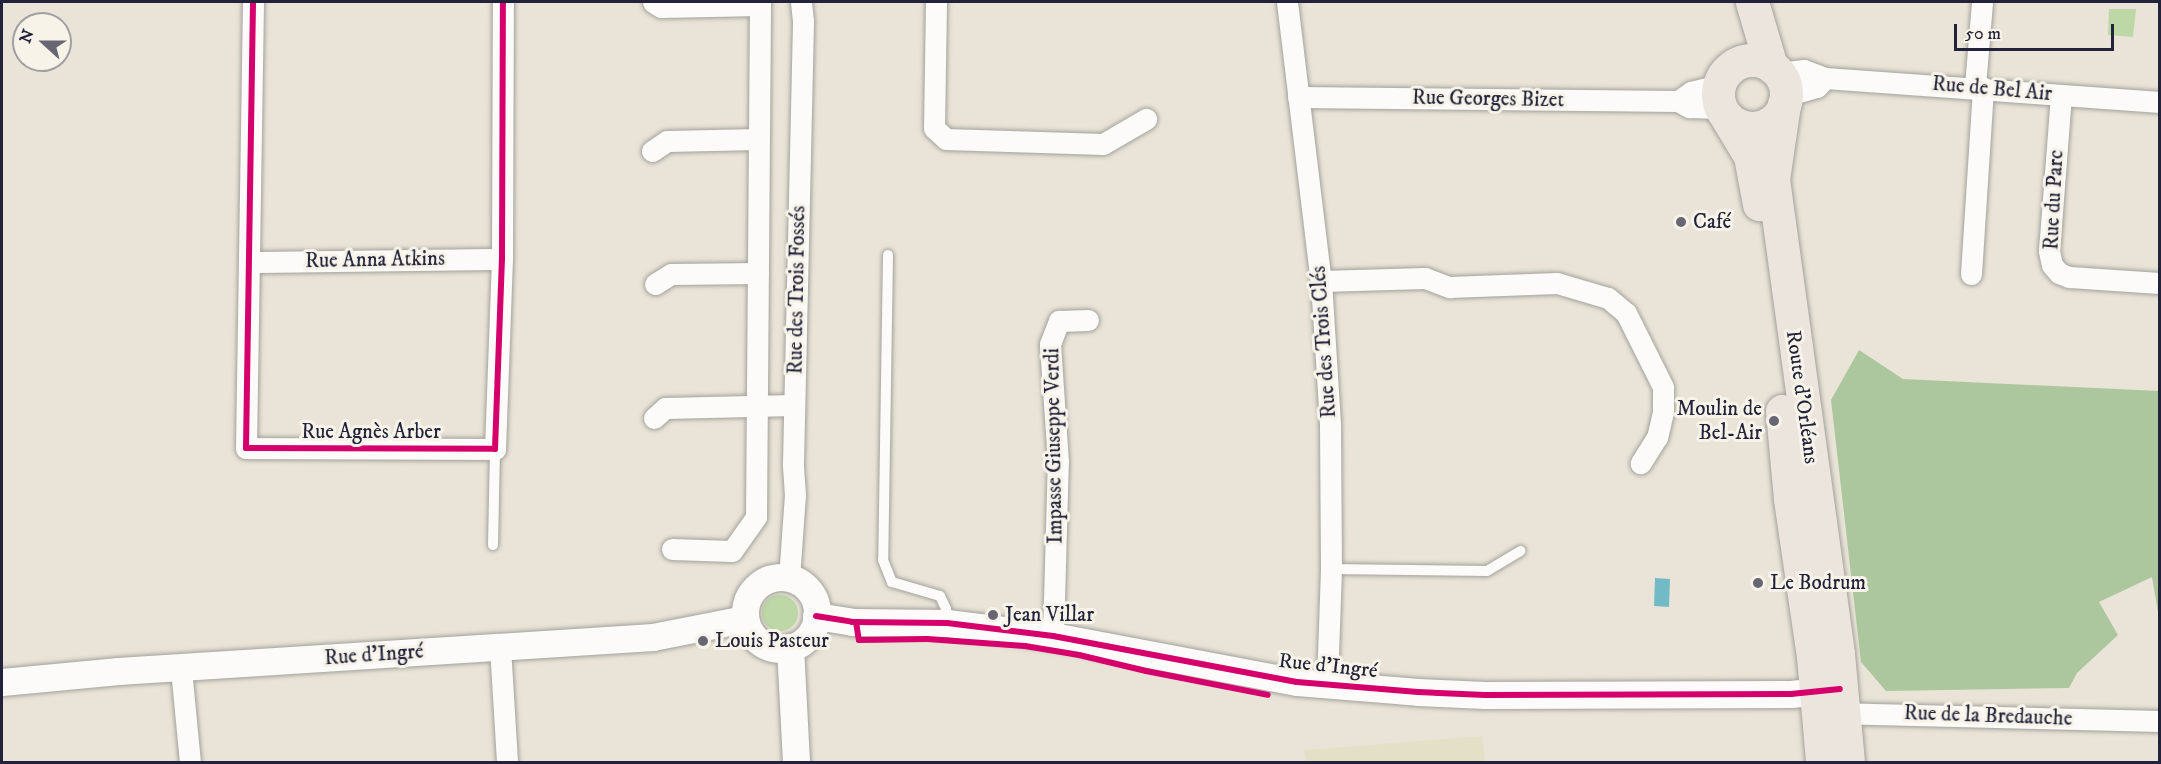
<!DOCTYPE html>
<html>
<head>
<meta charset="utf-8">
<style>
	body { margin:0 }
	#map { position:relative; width:2161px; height:764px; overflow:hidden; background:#e9e4d7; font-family:"IM FELL DW Pica",serif }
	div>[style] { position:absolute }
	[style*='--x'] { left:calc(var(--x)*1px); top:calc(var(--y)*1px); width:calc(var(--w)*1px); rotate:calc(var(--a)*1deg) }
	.built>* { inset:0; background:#e4e0c8 }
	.green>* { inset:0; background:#bdd7a6 }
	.round { border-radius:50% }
	.forest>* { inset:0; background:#acc79d }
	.water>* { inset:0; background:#72bbc6 }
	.roads { filter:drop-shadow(0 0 2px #a4a19c) drop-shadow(0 0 2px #a4a19c) }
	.service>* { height:10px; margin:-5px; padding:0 5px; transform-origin:5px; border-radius:5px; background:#fcfbf9 }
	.minor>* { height:21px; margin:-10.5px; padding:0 10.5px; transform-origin:10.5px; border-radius:10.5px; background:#fcfbf9 }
	.tertiary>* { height:27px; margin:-13.5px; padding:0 13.5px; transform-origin:13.5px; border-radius:13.5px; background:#fcfbf9 }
	.tertiary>.ring { margin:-13.5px; padding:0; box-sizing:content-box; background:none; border:27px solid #fcfbf9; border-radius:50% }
	.primary>* { height:33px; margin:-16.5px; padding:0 16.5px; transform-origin:16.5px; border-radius:16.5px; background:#ece5dd }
	.primary>.ring { margin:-16.5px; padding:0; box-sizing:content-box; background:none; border:33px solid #ece5dd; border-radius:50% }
	.cycleway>* { height:6px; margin:-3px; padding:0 3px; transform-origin:3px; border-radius:3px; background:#d6006c }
	.dots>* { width:16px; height:16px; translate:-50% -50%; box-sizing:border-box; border:3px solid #f7f3e8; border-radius:50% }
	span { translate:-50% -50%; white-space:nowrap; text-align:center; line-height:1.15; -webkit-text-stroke:6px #f7f3e8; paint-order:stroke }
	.street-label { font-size:21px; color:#22223b }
	.poi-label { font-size:21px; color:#22223b }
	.left { translate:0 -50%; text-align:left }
	.right { translate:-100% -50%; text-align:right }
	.frame { position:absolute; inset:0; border:3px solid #22223b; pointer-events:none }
	.north { position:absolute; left:12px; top:12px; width:60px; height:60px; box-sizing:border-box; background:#f7f3e8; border:2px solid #a29fa3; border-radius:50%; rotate:291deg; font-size:16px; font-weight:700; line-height:24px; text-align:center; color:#22223b }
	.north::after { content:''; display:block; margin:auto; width:21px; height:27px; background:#686672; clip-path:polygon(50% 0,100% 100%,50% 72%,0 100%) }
	.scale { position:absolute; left:1954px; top:24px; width:160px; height:27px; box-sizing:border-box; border:3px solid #22223b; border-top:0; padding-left:8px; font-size:18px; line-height:21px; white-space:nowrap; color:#22223b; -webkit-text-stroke:4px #f7f3e8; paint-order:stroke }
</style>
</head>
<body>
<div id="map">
	<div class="built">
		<div style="clip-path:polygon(1482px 736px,1485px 762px,1306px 762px,1304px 750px)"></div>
	</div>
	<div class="green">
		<div style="clip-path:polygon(2109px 9px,2136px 9px,2133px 37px,2108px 35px)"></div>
		<div class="round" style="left:762px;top:595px;width:36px;height:36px"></div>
	</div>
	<div class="forest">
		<div style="clip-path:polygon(1859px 350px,1903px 379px,2159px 391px,2159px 618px,2152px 577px,2099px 602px,2118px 635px,2077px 673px,2069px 688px,1886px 691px,1861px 662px,1831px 400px)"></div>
	</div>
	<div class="water">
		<div style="clip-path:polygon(1655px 578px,1670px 579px,1669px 607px,1654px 606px)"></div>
	</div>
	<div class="roads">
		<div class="service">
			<div style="--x:888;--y:255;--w:305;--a:90.9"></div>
			<div style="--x:883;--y:560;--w:24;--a:68"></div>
			<div style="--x:892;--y:582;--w:50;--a:16.3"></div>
			<div style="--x:940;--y:596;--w:14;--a:65"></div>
			<div style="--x:946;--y:609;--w:14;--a:86"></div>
			<div style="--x:493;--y:545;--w:96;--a:-88.8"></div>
			<div style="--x:1331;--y:569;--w:156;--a:0.7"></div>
			<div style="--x:1487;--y:571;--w:39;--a:-31"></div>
		</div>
		<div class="minor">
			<div style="--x:253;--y:2;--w:446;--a:90.9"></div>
			<div style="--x:246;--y:448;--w:249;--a:0.2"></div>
			<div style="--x:495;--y:449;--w:190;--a:-87.9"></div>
			<div style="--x:502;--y:259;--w:257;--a:-89.8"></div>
			<div style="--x:653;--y:2;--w:9;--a:32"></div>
			<div style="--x:661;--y:7;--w:99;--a:-1.2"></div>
			<div style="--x:936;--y:2;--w:126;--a:90.9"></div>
			<div style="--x:934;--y:128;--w:16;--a:43"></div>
			<div style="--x:946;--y:139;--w:157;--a:1.8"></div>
			<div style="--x:1103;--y:144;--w:50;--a:-30.2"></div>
			<div style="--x:1287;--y:2;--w:281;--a:83.1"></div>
			<div style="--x:1321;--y:281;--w:145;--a:86.4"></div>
			<div style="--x:1330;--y:426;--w:143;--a:89.6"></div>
			<div style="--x:1331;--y:569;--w:115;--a:92"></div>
			<div style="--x:1779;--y:73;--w:25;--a:-7"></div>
			<div style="--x:1804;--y:70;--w:22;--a:21"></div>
			<div style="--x:1825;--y:78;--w:336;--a:4.1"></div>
			<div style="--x:1975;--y:86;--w:84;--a:-85.2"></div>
			<div style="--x:2061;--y:95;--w:156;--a:94.4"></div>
			<div style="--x:2049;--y:251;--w:14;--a:78"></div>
			<div style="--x:2052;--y:265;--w:11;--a:49"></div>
			<div style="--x:2059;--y:273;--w:11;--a:22"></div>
			<div style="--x:2069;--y:277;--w:91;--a:3.8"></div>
			<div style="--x:1785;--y:96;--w:33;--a:-16"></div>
			<div style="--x:1817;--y:87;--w:12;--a:-48"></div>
			<div style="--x:1298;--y:97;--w:380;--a:0.6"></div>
			<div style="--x:1678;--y:101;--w:13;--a:29"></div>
			<div style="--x:1689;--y:107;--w:32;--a:2"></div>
			<div style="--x:1678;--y:101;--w:16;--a:-35"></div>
			<div style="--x:1691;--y:92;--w:30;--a:-14"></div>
			<div style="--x:652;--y:151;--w:18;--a:-34"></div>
			<div style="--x:667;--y:141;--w:92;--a:-1.2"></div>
			<div style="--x:249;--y:262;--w:253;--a:-0.7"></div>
			<div style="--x:1971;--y:274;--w:187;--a:-86.3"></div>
			<div style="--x:1321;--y:281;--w:104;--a:-1.7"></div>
			<div style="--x:1425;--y:278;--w:26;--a:21"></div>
			<div style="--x:1449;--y:287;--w:108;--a:-2.1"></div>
			<div style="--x:1557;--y:283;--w:53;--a:16.4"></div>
			<div style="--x:1608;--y:298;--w:23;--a:40"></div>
			<div style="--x:1626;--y:313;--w:83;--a:63.4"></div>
			<div style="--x:1663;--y:387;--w:25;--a:90"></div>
			<div style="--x:1663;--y:412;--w:26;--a:103"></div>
			<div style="--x:1657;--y:437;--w:31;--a:122"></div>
			<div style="--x:655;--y:284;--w:19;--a:-32"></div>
			<div style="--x:671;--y:274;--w:87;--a:-0.7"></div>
			<div style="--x:654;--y:418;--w:15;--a:-42"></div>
			<div style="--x:665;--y:408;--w:129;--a:-1.3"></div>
			<div style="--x:672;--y:549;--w:60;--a:1.9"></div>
			<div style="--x:732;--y:551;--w:42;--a:-54.8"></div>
			<div style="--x:756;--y:517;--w:515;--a:-89.55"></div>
			<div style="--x:789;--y:578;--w:83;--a:-85.9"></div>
			<div style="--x:795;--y:495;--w:32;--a:-94"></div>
			<div style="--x:793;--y:463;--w:442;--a:-88.7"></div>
			<div style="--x:803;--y:21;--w:19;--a:-96"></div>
			<div style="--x:1053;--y:636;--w:174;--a:-88.4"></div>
			<div style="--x:1058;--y:462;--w:118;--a:-93.9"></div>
			<div style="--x:1050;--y:344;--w:25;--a:-69"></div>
			<div style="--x:1059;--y:321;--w:29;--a:-2"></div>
			<div style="--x:500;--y:647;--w:115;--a:86.5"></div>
			<div style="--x:181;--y:669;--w:93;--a:84.5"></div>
			<div style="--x:1833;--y:713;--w:327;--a:1.4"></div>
		</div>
		<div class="tertiary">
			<div class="ring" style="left:745px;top:577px;width:45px;height:45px"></div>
			<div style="--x:816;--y:616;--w:36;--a:9"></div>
			<div style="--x:852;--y:622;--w:95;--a:0.6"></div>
			<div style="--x:947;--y:623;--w:107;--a:7"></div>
			<div style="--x:1053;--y:636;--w:248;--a:10.7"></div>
			<div style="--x:1297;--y:682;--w:121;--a:4.7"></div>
			<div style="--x:1418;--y:692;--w:67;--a:2.6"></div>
			<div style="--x:1485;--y:695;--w:306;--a:-0.2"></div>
			<div style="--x:1791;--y:694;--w:45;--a:-6.3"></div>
			<div style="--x:790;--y:647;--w:115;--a:87"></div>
			<div style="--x:2;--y:682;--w:117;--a:-5.4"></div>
			<div style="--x:118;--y:671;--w:536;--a:-3.64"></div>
			<div style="--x:653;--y:637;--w:94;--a:-11.1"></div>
		</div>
		<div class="primary">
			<div style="--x:1752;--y:2;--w:67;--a:73.5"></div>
			<div class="ring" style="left:1718px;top:60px;width:35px;height:35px"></div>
			<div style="--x:1784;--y:104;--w:76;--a:98.3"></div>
			<div style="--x:1773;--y:179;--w:479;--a:82.2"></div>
			<div style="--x:1838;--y:654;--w:108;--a:84.7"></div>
			<div style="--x:1727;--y:118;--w:44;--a:58.8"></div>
			<div style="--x:1750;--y:156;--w:49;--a:79.4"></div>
			<div style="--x:1782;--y:411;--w:88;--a:84.8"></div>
			<div style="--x:1790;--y:499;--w:159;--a:81.7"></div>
			<div style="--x:1813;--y:656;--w:106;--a:85.1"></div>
		</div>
	</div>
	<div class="cycleway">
		<div style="--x:253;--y:2;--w:446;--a:90.9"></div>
		<div style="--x:246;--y:448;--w:249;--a:0.2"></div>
		<div style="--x:495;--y:449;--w:190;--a:-87.9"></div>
		<div style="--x:502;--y:259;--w:257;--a:-89.8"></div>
		<div style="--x:816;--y:616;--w:36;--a:9"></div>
		<div style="--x:852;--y:622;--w:95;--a:0.6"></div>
		<div style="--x:947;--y:623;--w:107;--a:7"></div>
		<div style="--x:1053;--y:636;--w:248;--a:10.7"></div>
		<div style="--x:1297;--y:682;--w:121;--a:4.7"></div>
		<div style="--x:1418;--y:692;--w:67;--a:2.6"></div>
		<div style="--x:1485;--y:695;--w:306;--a:-0.2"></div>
		<div style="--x:1791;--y:694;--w:49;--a:-5.8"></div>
		<div style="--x:856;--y:622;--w:18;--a:81"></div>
		<div style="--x:859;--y:640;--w:68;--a:-0.8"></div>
		<div style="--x:927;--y:639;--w:98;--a:4.1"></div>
		<div style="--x:1025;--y:646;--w:55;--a:9.5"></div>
		<div style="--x:1079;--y:655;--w:69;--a:13.4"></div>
		<div style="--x:1146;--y:671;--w:124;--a:11.1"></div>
	</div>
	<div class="dots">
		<div style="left:1681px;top:222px;background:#686672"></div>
		<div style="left:1774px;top:421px;background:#686672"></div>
		<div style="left:1758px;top:583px;background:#686672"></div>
		<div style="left:993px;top:615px;background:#686672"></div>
		<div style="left:703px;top:641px;background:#686672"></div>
	</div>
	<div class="street-label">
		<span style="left:1992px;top:89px;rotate:5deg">Rue de Bel Air</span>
		<span style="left:1488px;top:99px;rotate:1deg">Rue Georges Bizet</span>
		<span style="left:2054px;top:200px;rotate:-87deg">Rue du Parc</span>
		<span style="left:375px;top:260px;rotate:-1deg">Rue Anna Atkins</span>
		<span style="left:797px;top:290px;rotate:-89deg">Rue des Trois Fossés</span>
		<span style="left:1324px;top:342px;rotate:-94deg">Rue des Trois Clés</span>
		<span style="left:1802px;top:397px;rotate:82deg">Route d'Orléans</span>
		<span style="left:371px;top:432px">Rue Agnès Arber</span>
		<span style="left:1054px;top:446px;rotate:-91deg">Impasse Giuseppe Verdi</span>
		<span style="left:374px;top:655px;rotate:-4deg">Rue d'Ingré</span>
		<span style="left:1328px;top:666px;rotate:6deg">Rue d'Ingré</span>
		<span style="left:1988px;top:716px;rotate:2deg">Rue de la Bredauche</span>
	</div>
	<div class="poi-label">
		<span class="left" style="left:1693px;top:222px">Café</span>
		<span class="right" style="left:1762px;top:421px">Moulin de<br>Bel-Air</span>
		<span class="left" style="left:1770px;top:583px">Le Bodrum</span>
		<span class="left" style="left:1005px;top:615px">Jean Villar</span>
		<span class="left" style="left:715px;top:641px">Louis Pasteur</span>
	</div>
	<div class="frame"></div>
	<div class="north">N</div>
	<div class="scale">50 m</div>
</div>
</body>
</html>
